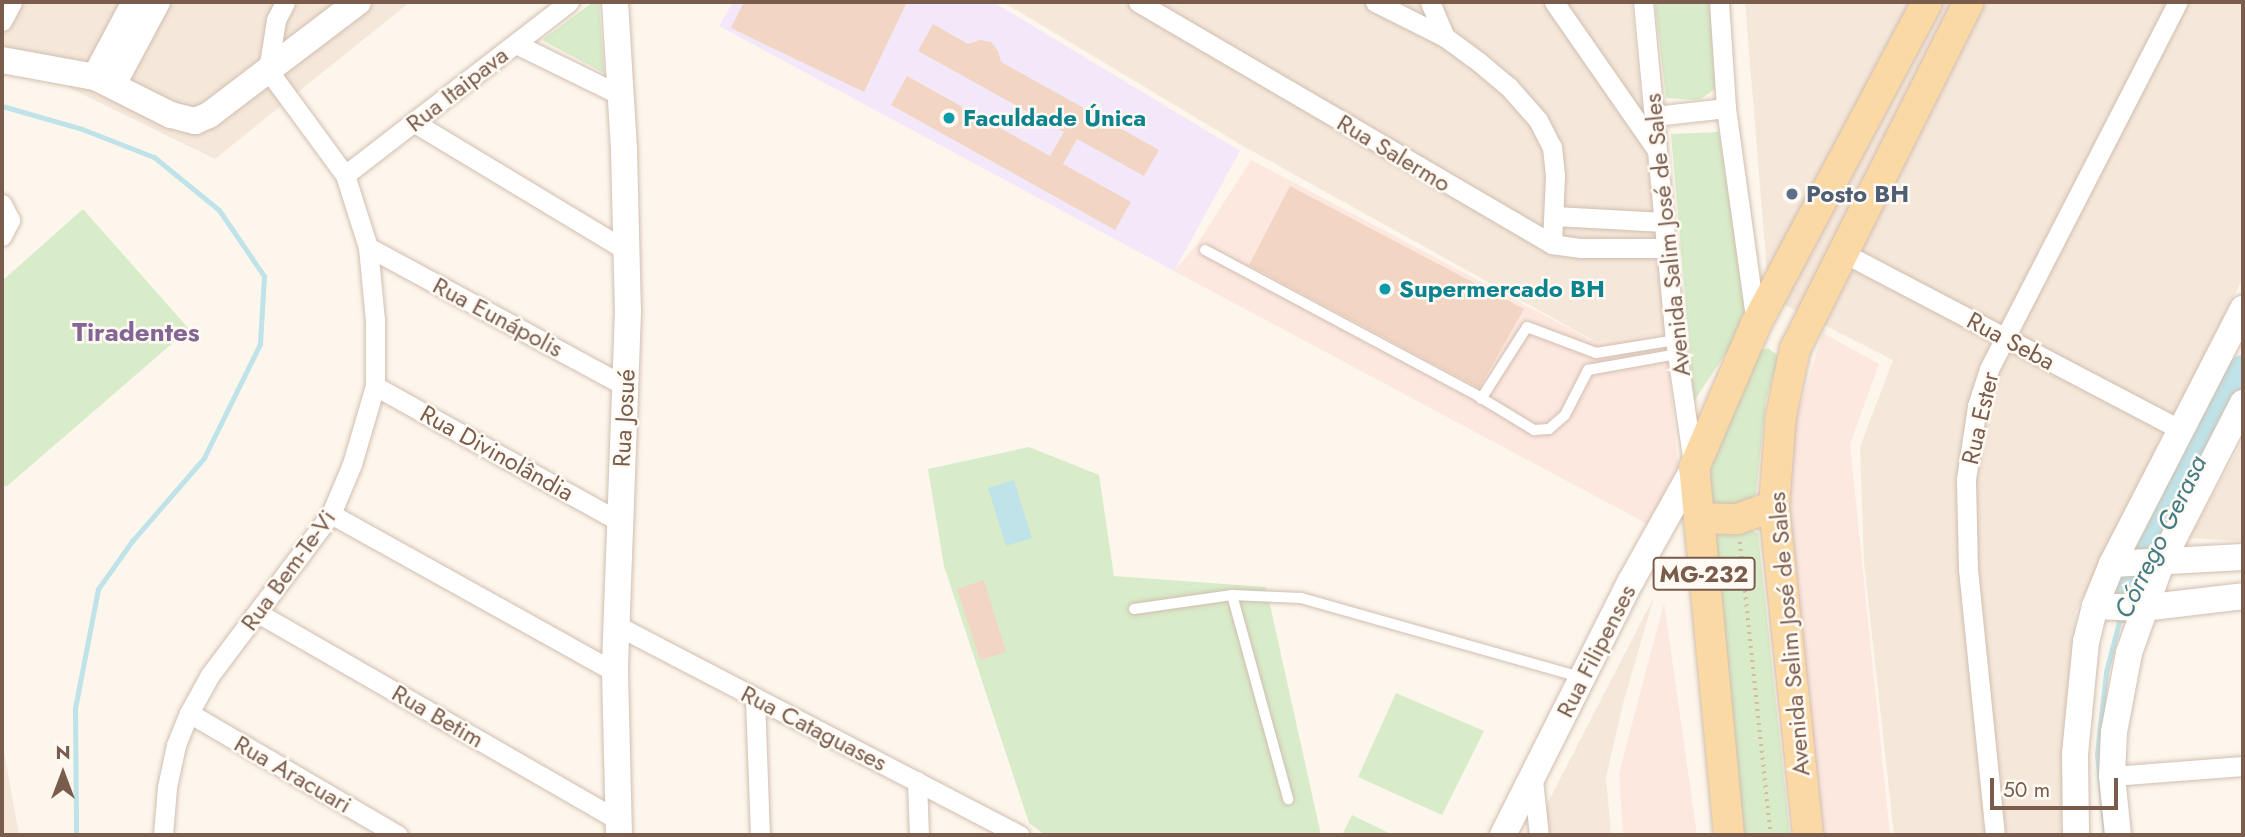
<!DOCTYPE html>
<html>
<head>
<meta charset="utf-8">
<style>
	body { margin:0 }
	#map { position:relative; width:2245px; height:837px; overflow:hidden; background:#fdf6ec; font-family:Jost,sans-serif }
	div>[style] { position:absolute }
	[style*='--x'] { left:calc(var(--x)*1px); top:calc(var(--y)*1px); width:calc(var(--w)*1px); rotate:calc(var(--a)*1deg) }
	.residential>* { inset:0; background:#f5e8da }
	.commercial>* { inset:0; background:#fde8e0 }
	.education>* { inset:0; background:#f3e8fa }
	.green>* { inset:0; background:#d8ecc9 }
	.water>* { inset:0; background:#bfe3e8 }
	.stream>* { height:5px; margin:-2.5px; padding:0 2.5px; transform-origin:2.5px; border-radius:2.5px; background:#bfe3e8 }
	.river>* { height:32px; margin:-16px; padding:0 16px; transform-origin:16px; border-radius:16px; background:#bfe3e8 }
	.building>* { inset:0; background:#f3d5c3 }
	.path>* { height:3.5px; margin-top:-1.75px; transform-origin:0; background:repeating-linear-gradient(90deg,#d9b8a5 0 2px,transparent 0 7px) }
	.roads { filter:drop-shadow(0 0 2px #d1beb0) drop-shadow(0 0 2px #d1beb0) }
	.lane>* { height:10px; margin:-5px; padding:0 5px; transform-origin:5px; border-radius:5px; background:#fff }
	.street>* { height:19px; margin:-9.5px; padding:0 9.5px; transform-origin:9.5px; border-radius:9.5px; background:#fff }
	.secondary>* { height:26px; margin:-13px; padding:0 13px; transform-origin:13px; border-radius:13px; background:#fff }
	.primary>* { height:30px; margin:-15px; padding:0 15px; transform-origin:15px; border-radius:15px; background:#fbd9a5 }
	.dots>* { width:19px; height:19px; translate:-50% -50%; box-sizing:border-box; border:4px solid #fffaf3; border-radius:50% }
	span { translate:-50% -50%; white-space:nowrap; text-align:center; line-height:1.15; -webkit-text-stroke:5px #fffaf3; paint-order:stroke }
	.shield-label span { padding:2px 5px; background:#fffaf3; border:2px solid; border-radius:5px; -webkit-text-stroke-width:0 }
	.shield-label { font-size:23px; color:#7a5c4d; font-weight:700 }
	.street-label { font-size:24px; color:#7a5c4d }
	.culture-label { font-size:24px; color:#0d838f; font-weight:700 }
	.left { translate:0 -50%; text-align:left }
	.service-label { font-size:24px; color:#4e5e75; font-weight:700 }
	.neighbourhood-label { font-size:26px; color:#846695; font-weight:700 }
	.water-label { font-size:26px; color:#437c86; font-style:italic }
	.frame { position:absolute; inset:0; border:4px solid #7a5c4d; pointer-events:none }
	.north { position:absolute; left:28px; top:739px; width:70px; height:70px; -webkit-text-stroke:5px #fffaf3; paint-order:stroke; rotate:0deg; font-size:19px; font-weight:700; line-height:28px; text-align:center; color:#7a5c4d }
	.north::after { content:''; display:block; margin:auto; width:24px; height:32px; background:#7a5c4d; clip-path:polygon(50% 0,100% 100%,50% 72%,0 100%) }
	.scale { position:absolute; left:1990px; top:778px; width:128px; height:32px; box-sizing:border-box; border:4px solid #7a5c4d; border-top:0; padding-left:9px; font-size:21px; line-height:24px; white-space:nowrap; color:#7a5c4d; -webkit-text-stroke:5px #fffaf3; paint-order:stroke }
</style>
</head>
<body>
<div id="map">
	<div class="residential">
		<div style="clip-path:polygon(2px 2px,410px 2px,215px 159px,2px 55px)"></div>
		<div style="clip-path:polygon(1003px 2px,1631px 2px,1666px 334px,1596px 342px,1243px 146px)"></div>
		<div style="clip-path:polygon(1745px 2px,2243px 2px,2243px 278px,2076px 611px,2061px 826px,2063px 835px,1894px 835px,1864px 563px,1860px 447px,1893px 360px,1769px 297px)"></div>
		<div style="clip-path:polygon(2243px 440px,2243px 541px,2189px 538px)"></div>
		<div style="clip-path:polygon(1654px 597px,1624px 700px,1606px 777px,1611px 835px,1531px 835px)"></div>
		<div style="clip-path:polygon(2px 740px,19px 835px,2px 835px)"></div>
	</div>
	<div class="commercial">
		<div style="clip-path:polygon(1251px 160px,1595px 342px,1666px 334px,1679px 476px,1653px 527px,1174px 271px,1198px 243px)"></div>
		<div style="clip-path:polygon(1823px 333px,1879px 364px,1850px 444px,1890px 835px,1819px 835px,1787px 523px,1792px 432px)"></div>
		<div style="clip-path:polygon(1664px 603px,1697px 835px,1623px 835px,1619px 773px)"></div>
	</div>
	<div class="education">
		<div style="clip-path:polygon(733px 2px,993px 2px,1240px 151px,1174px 271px,719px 26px)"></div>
	</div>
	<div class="green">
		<div style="clip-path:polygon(593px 2px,599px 2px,604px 73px,542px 40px)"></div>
		<div style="clip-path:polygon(1655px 2px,1713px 2px,1715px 89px,1699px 100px,1666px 98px)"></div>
		<div style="clip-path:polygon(1719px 132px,1748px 320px,1694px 401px,1671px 134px)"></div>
		<div style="clip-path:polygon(83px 209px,189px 329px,6px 487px,2px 483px,2px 281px)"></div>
		<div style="clip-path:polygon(1768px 348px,1777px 355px,1777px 363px,1766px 400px,1756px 494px,1746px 508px,1710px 506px,1708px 464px,1760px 350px)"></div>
		<div style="clip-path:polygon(1029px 447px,1099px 475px,1114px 576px,1266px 587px,1321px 835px,1045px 835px,1029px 823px,944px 566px,928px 469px)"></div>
		<div style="clip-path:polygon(1726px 529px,1748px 529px,1758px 533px,1790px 835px,1742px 835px,1710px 542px)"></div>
		<div style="clip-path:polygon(1396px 693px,1484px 731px,1442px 815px,1358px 777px)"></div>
		<div style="clip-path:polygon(1352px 815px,1393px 835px,1342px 835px)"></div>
	</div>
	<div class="water">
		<div style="clip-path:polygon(1014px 480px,1032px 538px,1006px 546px,988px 488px)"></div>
	</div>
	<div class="stream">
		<div style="--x:2;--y:106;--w:83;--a:16"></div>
		<div style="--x:82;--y:129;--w:77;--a:21.3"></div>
		<div style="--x:154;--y:157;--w:84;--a:39.2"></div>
		<div style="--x:219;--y:210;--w:80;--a:55.7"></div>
		<div style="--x:264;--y:276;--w:68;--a:93.4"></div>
		<div style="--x:260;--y:344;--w:127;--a:116.2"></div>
		<div style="--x:204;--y:458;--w:110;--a:130.9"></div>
		<div style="--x:132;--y:541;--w:59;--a:125.3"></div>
		<div style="--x:98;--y:589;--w:121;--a:100.9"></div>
		<div style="--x:75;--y:708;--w:127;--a:89.5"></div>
		<div style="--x:2105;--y:835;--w:81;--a:-95.6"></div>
		<div style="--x:2097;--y:754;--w:82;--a:-83.7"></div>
		<div style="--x:2106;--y:672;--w:60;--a:-75.5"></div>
	</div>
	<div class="river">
		<div style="--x:2123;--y:607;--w:265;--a:-63"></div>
	</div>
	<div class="building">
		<div style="clip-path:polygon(744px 2px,907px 2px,864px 92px,731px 28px)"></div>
		<div style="clip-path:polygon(933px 24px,968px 44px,980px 40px,991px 42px,998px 51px,1001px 62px,1159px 150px,1144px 176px,1077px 139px,1063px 164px,1131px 202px,1115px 230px,891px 105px,907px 76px,1050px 156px,1064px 132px,918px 51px)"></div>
		<div style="clip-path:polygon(1290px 186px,1524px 309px,1479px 388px,1249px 265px)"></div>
		<div style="clip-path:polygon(984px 580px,1006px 652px,980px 660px,957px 589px)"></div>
	</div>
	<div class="path">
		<div style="--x:1740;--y:542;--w:295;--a:84"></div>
	</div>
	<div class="roads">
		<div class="lane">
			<div style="--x:1205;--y:250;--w:310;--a:28.1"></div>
			<div style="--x:1478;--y:396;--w:66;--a:31.3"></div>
			<div style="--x:1534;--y:430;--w:15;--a:-4"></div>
			<div style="--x:1549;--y:429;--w:21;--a:-41"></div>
			<div style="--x:1565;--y:415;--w:51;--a:-62.9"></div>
			<div style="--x:1588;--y:370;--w:90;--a:-10.2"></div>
			<div style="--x:1481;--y:399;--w:85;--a:-57.4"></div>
			<div style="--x:1527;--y:327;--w:74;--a:20.6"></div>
			<div style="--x:1596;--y:353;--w:80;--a:-9.3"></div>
			<div style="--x:1232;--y:595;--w:212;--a:74.6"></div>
			<div style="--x:1134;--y:609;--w:99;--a:-8.1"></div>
			<div style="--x:1232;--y:595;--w:69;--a:2.5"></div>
			<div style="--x:1301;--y:598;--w:291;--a:15.8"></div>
		</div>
		<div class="street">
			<div style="--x:1138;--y:2;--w:480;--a:30.3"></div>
			<div style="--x:1552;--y:244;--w:29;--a:8"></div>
			<div style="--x:1581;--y:248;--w:87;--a:0"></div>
			<div style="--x:1375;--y:2;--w:78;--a:26.6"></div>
			<div style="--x:1445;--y:37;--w:42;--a:36.3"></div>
			<div style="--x:1479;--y:62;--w:38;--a:40"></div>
			<div style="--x:1508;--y:86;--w:45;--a:48.6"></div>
			<div style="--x:1538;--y:120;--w:30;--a:63"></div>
			<div style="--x:1552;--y:147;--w:28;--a:84"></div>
			<div style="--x:1555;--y:175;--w:69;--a:92.5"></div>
			<div style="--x:1430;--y:2;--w:38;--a:67"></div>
			<div style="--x:1554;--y:2;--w:179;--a:55.2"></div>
			<div style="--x:1643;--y:2;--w:340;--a:84.6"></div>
			<div style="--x:1675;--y:340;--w:124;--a:81.7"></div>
			<div style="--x:1719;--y:2;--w:106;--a:86.2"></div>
			<div style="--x:1726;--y:108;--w:217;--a:82.1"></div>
			<div style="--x:2;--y:21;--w:21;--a:-62"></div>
			<div style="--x:516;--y:44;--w:116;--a:26.1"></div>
			<div style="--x:1655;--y:116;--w:71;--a:-6.4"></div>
			<div style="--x:415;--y:123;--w:248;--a:31.1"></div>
			<div style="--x:345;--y:175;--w:283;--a:-37.7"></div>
			<div style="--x:2;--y:204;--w:18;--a:63"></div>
			<div style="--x:10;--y:220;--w:18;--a:117"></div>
			<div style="--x:1555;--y:216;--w:109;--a:3.2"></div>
			<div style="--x:368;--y:247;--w:294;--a:28.4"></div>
			<div style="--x:1842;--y:252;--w:383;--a:27.7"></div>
			<div style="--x:375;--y:386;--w:279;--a:29"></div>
			<div style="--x:331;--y:514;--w:325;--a:29.1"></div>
			<div style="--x:258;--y:613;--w:415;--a:29.9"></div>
			<div style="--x:616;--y:625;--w:455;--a:27.5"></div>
			<div style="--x:755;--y:699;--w:136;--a:87.9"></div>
			<div style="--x:189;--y:713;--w:242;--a:30.3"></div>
			<div style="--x:2112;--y:776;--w:131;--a:-4.4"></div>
			<div style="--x:1533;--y:780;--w:55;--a:83.8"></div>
			<div style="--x:917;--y:781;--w:54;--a:87.9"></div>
			<div style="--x:163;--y:835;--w:48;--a:-85.2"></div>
			<div style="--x:167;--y:787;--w:43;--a:-77.9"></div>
			<div style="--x:176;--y:745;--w:35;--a:-68"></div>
			<div style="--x:189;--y:713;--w:43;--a:-61.1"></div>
			<div style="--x:210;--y:675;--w:201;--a:-53.1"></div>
			<div style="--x:331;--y:514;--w:54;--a:-67.2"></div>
			<div style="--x:352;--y:464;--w:81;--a:-73.6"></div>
			<div style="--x:375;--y:386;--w:66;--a:-90"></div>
			<div style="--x:375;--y:320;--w:73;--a:-95.5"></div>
			<div style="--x:368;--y:247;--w:76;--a:-107.7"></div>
			<div style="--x:345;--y:175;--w:130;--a:-126.3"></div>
			<div style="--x:268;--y:70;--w:51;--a:-80.9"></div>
			<div style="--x:276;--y:20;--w:20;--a:-63"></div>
			<div style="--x:1995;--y:835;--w:267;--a:-95.8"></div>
			<div style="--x:1968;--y:569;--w:90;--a:-91.3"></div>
			<div style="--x:1966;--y:479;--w:74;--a:-81.4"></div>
			<div style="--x:1977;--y:406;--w:39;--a:-72"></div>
			<div style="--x:1989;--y:369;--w:413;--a:-62.8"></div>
		</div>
		<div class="secondary">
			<div style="--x:615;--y:2;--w:149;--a:86.5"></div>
			<div style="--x:624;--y:151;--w:160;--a:88.6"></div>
			<div style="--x:628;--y:311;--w:361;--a:92.1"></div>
			<div style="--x:615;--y:672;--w:163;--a:88.6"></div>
			<div style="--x:2;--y:60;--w:95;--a:10.4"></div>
			<div style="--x:95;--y:77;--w:85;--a:26.6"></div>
			<div style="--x:171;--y:115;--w:25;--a:14"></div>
			<div style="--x:195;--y:121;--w:15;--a:-23"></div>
			<div style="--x:209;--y:115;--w:187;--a:-37.2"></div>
			<div style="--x:95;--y:77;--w:85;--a:-61.9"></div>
			<div style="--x:113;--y:84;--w:93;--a:-61.8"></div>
			<div style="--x:2112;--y:564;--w:131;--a:-3.1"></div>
			<div style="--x:2095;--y:606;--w:48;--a:2.4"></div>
			<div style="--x:2143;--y:608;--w:101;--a:-6.8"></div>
			<div style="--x:1503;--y:835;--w:284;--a:-63.3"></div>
			<div style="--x:1631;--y:581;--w:129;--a:-60.9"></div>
			<div style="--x:2076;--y:835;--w:81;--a:-90.7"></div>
			<div style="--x:2075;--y:754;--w:113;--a:-84.4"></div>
			<div style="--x:2086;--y:642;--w:37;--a:-76"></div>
			<div style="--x:2095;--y:606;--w:45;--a:-68"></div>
			<div style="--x:2112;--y:564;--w:287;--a:-62.8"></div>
			<div style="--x:2118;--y:835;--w:59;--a:-95.8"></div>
			<div style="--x:2112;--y:776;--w:44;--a:-87.4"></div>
			<div style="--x:2114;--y:732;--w:80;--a:-79.2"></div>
			<div style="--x:2129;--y:653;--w:96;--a:-70.4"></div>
			<div style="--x:2161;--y:563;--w:180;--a:-62.9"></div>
		</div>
		<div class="primary">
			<div style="--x:1699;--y:518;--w:38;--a:2"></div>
			<div style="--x:1737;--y:519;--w:39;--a:-19"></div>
			<div style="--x:1729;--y:835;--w:369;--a:-95.4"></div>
			<div style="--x:1694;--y:468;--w:157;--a:-66.7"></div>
			<div style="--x:1756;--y:324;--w:365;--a:-62"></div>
			<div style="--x:1808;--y:835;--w:331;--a:-95.9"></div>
			<div style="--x:1774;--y:506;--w:90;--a:-85.6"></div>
			<div style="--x:1781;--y:416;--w:68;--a:-78.2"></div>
			<div style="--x:1795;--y:349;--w:388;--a:-63.4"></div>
		</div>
	</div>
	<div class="dots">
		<div style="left:949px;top:118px;background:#0f9aa8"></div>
		<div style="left:1792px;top:194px;background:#5c6f8a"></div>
		<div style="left:1385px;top:289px;background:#0f9aa8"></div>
	</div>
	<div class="shield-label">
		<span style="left:1704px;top:574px">MG-232</span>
	</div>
	<div class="street-label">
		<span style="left:457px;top:89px;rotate:-38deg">Rua Itaipava</span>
		<span style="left:1394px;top:153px;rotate:31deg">Rua Salermo</span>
		<span style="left:1667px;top:235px;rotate:-96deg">Avenida Salim José de Sales</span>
		<span style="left:498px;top:317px;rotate:28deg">Rua Eunápolis</span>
		<span style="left:2011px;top:341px;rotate:28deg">Rua Seba</span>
		<span style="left:624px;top:418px;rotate:-87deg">Rua Josué</span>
		<span style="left:1980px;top:418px;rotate:-77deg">Rua Ester</span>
		<span style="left:497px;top:453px;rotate:29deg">Rua Divinolândia</span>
		<span style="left:288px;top:570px;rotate:-54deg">Rua Bem-Te-Vi</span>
		<span style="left:1789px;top:634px;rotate:-95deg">Avenida Selim José de Sales</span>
		<span style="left:1596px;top:651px;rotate:-63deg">Rua Filipenses</span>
		<span style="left:438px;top:716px;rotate:30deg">Rua Betim</span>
		<span style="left:814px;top:728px;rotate:27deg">Rua Cataguases</span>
		<span style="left:293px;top:774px;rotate:30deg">Rua Aracuari</span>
	</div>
	<div class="culture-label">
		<span class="left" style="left:963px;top:118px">Faculdade Única</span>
		<span class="left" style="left:1399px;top:289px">Supermercado BH</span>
	</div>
	<div class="service-label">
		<span class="left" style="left:1806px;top:194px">Posto BH</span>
	</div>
	<div class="neighbourhood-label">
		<span style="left:136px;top:333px">Tiradentes</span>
	</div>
	<div class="water-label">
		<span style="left:2161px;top:537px;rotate:-64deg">Córrego Gerasa</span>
	</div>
	<div class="frame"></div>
	<div class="north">N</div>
	<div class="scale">50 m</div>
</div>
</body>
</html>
